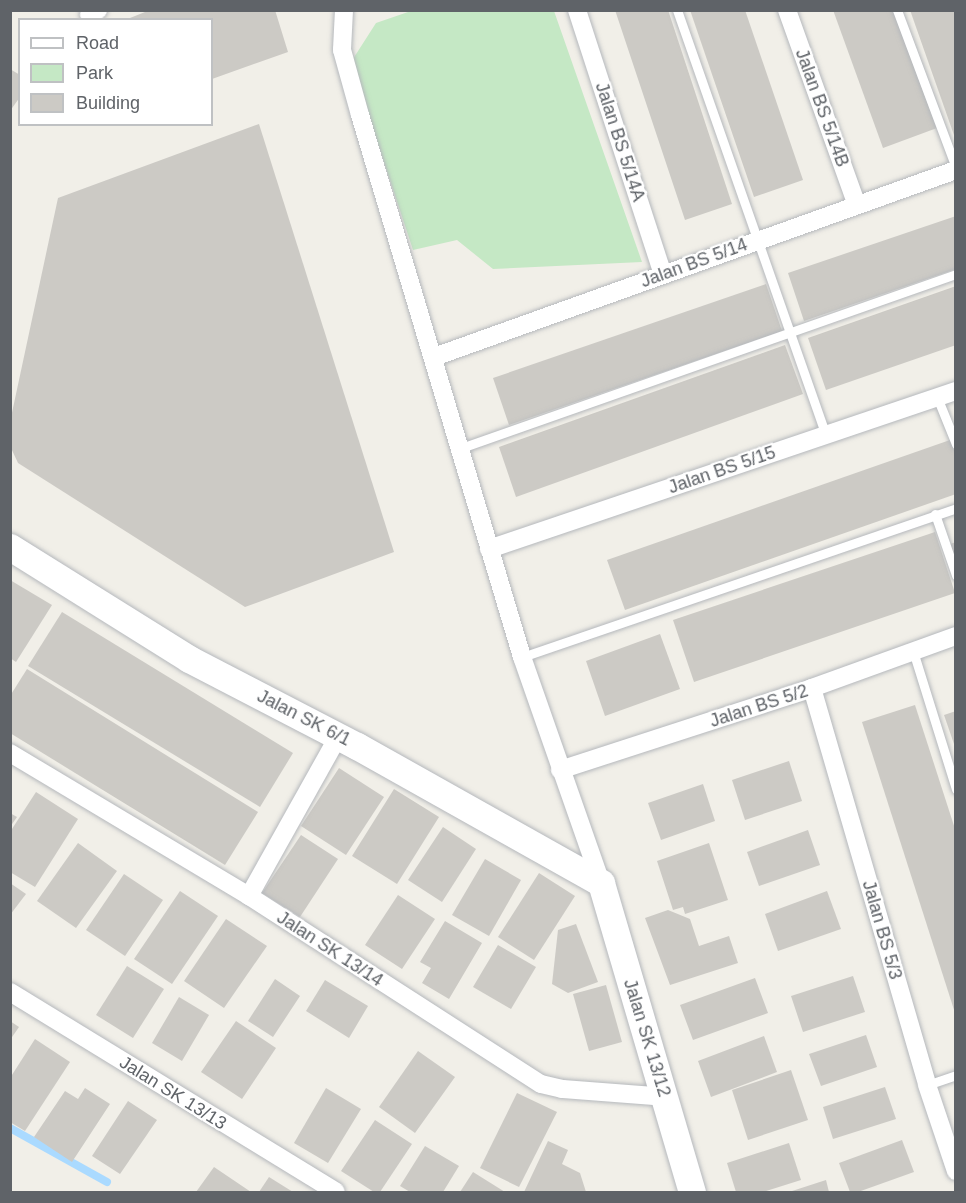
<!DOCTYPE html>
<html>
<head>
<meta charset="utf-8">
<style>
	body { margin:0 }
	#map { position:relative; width:966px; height:1203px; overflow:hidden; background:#f1efe8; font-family:Arial,sans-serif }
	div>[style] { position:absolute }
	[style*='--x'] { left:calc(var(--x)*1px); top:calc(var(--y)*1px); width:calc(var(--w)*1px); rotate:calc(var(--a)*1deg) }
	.green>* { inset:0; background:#c5e8c5 }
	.stream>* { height:8px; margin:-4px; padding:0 4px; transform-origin:4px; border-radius:4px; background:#aadaff }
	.building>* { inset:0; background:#cccac5 }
	.roads { filter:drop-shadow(0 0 2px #b5b8bc) drop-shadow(0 0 2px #b5b8bc) }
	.lane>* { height:9px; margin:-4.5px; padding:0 4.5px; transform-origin:4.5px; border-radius:4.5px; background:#fff }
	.street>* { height:18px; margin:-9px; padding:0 9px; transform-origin:9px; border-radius:9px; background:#fff }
	.secondary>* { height:27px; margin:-13.5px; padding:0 13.5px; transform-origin:13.5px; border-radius:13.5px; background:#fff }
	span { translate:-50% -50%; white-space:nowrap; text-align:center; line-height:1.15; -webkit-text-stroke:4.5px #fff; paint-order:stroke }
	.street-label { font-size:18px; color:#5f6368 }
	.frame { position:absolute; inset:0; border:12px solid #5f6368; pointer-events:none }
	.legend { position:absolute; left:18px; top:18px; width:195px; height:108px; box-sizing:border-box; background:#fff; border:2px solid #bfc1c3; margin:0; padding:8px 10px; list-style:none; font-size:18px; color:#5f6368 }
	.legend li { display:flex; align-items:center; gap:12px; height:30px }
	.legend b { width:30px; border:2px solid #bfc1c3 }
</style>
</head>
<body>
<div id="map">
	<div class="green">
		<div style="clip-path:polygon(411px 11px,554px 11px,642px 262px,493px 269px,457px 240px,413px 250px,351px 62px,376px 23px)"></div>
	</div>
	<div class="stream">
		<div style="--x:10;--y:1128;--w:111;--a:29.1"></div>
	</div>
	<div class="building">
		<div style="clip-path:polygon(150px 10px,275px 10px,288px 52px,212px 79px,212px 20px,125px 20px)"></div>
		<div style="clip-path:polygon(615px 10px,668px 10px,732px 204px,685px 220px)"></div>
		<div style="clip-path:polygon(690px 10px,745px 10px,803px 180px,754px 197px)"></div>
		<div style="clip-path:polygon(833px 10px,893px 10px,937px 128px,883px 148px)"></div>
		<div style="clip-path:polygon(910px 10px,956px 10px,956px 138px,955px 138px)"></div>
		<div style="clip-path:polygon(10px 69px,20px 75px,20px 97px,10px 111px)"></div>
		<div style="clip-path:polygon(259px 124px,394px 552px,245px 607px,18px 463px,11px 448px,10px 422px,58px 198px)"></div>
		<div style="clip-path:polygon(956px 216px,956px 269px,804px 321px,788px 273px)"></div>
		<div style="clip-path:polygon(766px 284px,782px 331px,509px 425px,493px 378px)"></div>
		<div style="clip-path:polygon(956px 286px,956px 345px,826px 390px,808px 338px)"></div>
		<div style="clip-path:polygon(785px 345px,803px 394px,516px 497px,499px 447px)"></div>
		<div style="clip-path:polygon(950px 440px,956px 455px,956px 494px,625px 610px,607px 560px)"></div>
		<div style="clip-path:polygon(935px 532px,955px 593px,694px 682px,673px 620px)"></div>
		<div style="clip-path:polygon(956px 542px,956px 559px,955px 559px,950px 544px)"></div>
		<div style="clip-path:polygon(10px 580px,52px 605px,16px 662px,10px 658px)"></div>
		<div style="clip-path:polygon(62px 612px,293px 753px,260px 807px,28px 666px)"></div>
		<div style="clip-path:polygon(660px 634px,680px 689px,605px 716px,586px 661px)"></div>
		<div style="clip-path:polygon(27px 669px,258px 812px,225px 865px,10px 733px,10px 696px)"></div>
		<div style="clip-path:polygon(915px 705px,956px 832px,955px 1013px,862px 722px)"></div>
		<div style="clip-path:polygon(956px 711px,956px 747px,955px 747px,944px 715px)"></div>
		<div style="clip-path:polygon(789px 761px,802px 801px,745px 820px,732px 780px)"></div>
		<div style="clip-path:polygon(339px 768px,384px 797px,346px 855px,301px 826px)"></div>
		<div style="clip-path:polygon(703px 784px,715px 821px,661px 840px,648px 803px)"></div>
		<div style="clip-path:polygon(394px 789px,439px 817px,397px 884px,352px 856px)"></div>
		<div style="clip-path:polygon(36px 792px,78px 819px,35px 887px,10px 872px,10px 832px)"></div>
		<div style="clip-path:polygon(10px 813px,17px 817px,10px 827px)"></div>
		<div style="clip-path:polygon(443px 827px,476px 849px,442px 902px,408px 880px)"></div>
		<div style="clip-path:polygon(808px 830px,820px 865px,759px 886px,747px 852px)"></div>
		<div style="clip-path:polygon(301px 835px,338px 859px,300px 917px,262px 893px)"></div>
		<div style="clip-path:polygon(78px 843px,117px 871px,76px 928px,37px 901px)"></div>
		<div style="clip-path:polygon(709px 843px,728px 900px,685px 914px,683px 907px,673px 910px,657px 861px)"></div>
		<div style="clip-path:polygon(485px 859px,521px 880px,489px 936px,452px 915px)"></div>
		<div style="clip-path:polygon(539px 873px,575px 896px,534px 960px,498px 937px)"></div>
		<div style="clip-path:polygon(124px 874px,163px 900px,125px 956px,86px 930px)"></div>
		<div style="clip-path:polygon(10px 883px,26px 894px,10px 915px)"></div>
		<div style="clip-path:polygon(180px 891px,218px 916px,172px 984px,134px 959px)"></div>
		<div style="clip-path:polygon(827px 891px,841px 929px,778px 951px,765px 914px)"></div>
		<div style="clip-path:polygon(398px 895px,435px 919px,402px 969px,365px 945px)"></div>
		<div style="clip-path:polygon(668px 910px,690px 919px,699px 946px,729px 936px,738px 963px,670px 985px,645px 918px)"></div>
		<div style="clip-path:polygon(226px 919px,267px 946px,224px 1008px,184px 981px)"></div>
		<div style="clip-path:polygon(445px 921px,482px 943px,449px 999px,422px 983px,431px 968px,420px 962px)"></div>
		<div style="clip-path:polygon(576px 924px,598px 982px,568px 993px,552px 984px,558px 930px)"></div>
		<div style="clip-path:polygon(498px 945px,536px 967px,511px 1009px,473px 987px)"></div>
		<div style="clip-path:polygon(127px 966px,164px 989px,133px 1038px,96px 1015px)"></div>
		<div style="clip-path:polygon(853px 976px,865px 1012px,803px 1032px,791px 996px)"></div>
		<div style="clip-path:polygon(755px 978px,768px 1013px,693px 1040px,680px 1005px)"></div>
		<div style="clip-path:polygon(275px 979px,300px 996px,273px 1037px,248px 1021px)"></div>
		<div style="clip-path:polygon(325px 980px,368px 1006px,349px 1038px,306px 1011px)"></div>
		<div style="clip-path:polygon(606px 985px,622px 1042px,589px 1051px,573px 994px)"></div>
		<div style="clip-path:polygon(179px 997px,209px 1015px,182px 1061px,152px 1043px)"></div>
		<div style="clip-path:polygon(10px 1021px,19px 1027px,10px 1040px)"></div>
		<div style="clip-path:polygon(236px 1021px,276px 1048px,242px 1099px,201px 1072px)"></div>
		<div style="clip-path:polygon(866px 1035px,877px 1067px,821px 1086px,809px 1054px)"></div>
		<div style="clip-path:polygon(764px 1036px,777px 1072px,711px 1097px,698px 1061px)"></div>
		<div style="clip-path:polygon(35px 1039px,70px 1062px,25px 1131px,10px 1122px,10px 1078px)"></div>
		<div style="clip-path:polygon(418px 1051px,455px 1077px,415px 1133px,379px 1107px)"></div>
		<div style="clip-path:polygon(791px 1070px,808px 1120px,748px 1140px,732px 1090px)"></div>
		<div style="clip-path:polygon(885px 1087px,896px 1119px,833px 1139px,823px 1107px)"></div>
		<div style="clip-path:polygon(85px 1088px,110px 1104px,72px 1162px,34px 1137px,65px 1091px,78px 1099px)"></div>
		<div style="clip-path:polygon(326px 1088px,361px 1109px,328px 1163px,294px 1143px)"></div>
		<div style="clip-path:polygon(517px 1093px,557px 1112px,519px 1187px,480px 1168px)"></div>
		<div style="clip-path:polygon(128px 1101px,157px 1120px,120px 1174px,92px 1156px)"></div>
		<div style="clip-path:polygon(375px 1120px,412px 1144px,380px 1192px,374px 1192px,341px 1171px)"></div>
		<div style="clip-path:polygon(902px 1140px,914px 1172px,858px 1192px,850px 1192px,839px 1163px)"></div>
		<div style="clip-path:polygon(548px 1141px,568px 1150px,562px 1164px,580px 1173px,586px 1192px,524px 1192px)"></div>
		<div style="clip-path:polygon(789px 1143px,801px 1180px,763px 1192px,736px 1192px,727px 1163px)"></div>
		<div style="clip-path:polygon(425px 1146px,459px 1166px,443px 1192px,410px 1192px,400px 1186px)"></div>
		<div style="clip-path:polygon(214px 1167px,251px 1192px,196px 1192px)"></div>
		<div style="clip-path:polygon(473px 1172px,505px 1192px,460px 1192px)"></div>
		<div style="clip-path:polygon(269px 1177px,293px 1192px,259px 1192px)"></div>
		<div style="clip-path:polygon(826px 1180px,829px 1192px,789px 1192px)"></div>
	</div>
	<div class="roads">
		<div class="lane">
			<div style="--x:677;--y:10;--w:451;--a:70.7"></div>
			<div style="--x:897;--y:10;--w:169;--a:69.5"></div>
			<div style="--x:937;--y:397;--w:51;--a:68"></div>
			<div style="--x:461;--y:448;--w:525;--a:-19.37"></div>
			<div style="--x:935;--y:514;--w:65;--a:71"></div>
			<div style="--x:913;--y:651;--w:145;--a:72.7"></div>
			<div style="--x:522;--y:657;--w:459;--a:-18.9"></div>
			<div style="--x:927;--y:1085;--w:31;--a:-19"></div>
		</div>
		<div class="street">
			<div style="--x:344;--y:10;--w:40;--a:92.9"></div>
			<div style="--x:342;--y:50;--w:67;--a:74.5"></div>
			<div style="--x:360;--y:115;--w:566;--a:73.36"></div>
			<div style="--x:522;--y:657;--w:239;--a:70.7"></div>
			<div style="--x:577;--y:10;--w:278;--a:72"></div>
			<div style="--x:787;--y:10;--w:207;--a:70.3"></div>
			<div style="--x:89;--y:14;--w:10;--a:-24"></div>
			<div style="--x:434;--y:357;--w:554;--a:-19.71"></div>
			<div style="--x:489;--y:549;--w:493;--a:-18.7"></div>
			<div style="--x:812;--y:688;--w:413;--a:73.8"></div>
			<div style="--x:927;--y:1085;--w:91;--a:71.4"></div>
			<div style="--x:10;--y:753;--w:279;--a:30.9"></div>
			<div style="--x:249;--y:896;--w:347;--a:32.8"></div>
			<div style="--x:541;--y:1084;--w:22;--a:13"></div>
			<div style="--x:562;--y:1089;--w:103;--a:4.4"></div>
			<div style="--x:560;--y:770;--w:265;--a:-18"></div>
			<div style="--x:812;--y:688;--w:153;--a:-19.9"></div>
			<div style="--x:249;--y:896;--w:182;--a:-60.8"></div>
			<div style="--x:10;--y:992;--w:382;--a:31.5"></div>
		</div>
		<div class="secondary">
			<div style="--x:10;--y:547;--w:211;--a:32"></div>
			<div style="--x:189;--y:659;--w:189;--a:27.4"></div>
			<div style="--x:357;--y:746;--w:280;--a:29.3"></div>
			<div style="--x:601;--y:883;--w:322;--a:73.6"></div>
		</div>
	</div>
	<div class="street-label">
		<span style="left:822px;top:108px;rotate:70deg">Jalan BS 5/14B</span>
		<span style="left:620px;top:142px;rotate:72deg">Jalan BS 5/14A</span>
		<span style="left:694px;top:263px;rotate:-20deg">Jalan BS 5/14</span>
		<span style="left:722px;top:470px;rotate:-19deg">Jalan BS 5/15</span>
		<span style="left:759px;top:706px;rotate:-18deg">Jalan BS 5/2</span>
		<span style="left:304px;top:718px;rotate:27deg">Jalan SK 6/1</span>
		<span style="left:882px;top:930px;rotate:74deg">Jalan BS 5/3</span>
		<span style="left:330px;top:949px;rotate:33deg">Jalan SK 13/14</span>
		<span style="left:647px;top:1038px;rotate:73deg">Jalan SK 13/12</span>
		<span style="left:173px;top:1093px;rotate:32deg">Jalan SK 13/13</span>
	</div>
	<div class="frame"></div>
	<ul class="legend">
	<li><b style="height:8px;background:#fff"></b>Road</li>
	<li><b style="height:16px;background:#c5e8c5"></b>Park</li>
	<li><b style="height:16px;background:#cccac5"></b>Building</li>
	</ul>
</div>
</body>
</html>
